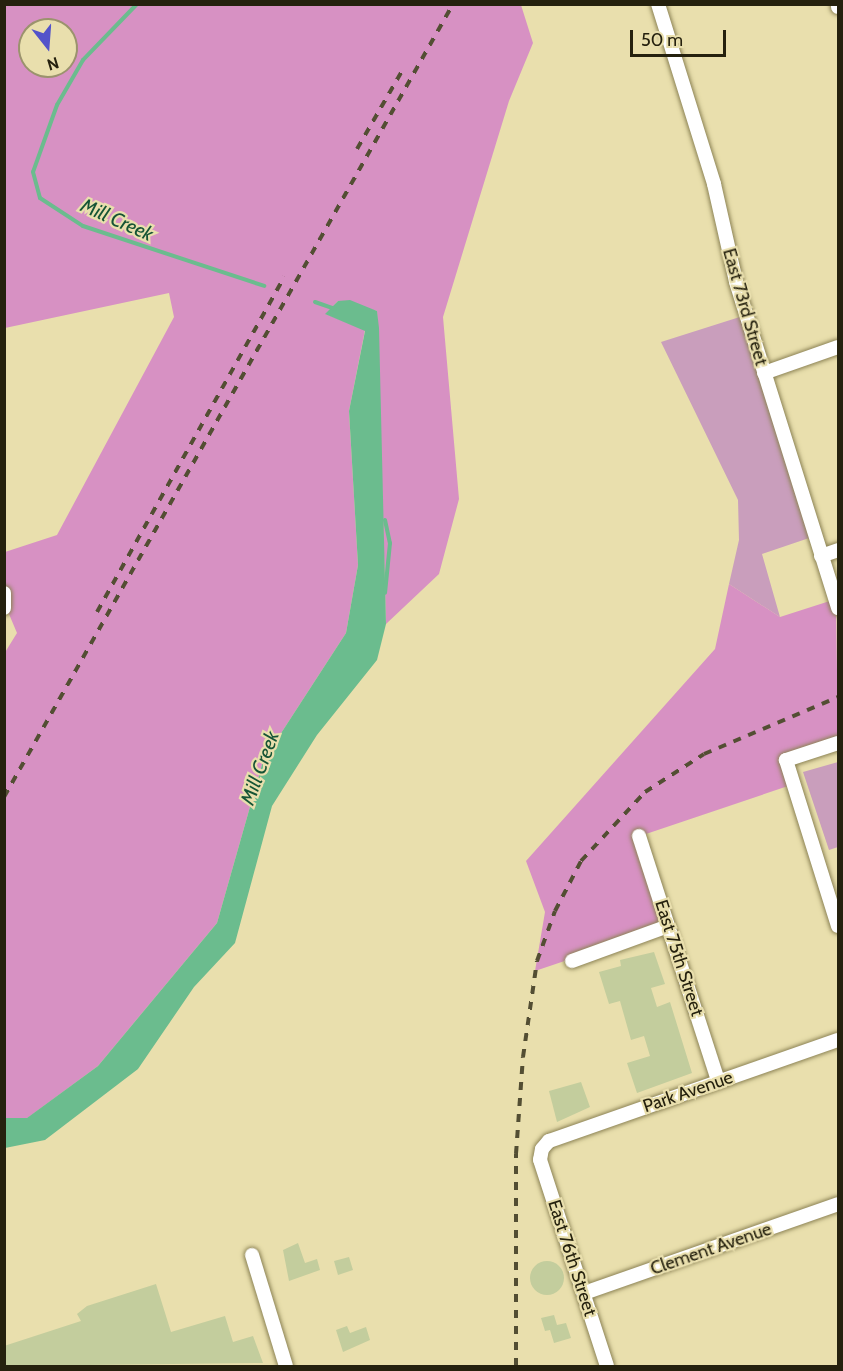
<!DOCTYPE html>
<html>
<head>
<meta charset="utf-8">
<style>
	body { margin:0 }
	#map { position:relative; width:843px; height:1371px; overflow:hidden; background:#e9dfad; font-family:Cabin,sans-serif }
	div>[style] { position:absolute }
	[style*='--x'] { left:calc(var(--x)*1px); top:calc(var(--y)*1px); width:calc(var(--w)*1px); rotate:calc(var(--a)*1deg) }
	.green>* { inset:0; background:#c99ebc }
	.forest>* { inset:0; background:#d791c3 }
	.water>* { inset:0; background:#6bbc8e }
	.stream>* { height:4px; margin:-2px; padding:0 2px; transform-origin:2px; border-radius:2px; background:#6bbc8e }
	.building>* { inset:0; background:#c3cd9d }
	.round { border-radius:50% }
	.roads { filter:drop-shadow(0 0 2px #8c8355) drop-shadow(0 0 2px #8c8355) }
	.minor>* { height:14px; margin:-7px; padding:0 7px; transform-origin:7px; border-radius:7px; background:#fff }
	.rail>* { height:4px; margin-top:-2px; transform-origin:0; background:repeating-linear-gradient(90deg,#534e33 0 8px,transparent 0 16px) }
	span { translate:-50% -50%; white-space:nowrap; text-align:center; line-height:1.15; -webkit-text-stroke:4.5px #e9dfad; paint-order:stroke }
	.street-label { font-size:18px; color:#25210e }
	.water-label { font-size:20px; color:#155435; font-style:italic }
	.frame { position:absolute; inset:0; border:6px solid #25210e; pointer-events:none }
	.north { position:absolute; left:18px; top:18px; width:60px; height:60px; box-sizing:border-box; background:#e9dfad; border:2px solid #9b936d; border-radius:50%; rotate:163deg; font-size:16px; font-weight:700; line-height:24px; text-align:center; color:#25210e }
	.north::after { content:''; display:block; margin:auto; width:21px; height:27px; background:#5353ca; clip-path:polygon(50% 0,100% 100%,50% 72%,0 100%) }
	.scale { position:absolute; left:630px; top:30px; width:96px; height:27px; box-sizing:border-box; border:3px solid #25210e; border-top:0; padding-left:8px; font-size:18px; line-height:21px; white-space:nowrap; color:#25210e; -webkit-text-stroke:4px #e9dfad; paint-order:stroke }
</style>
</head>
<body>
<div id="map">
	<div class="green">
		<div style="clip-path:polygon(746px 315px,815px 536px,762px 554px,780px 617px,729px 584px,739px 540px,738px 500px,661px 342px)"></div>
		<div style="clip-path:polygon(838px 762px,838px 847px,829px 850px,803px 772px)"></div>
	</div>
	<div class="forest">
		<div style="clip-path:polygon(evenodd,54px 4px,521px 5px,533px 43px,509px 101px,443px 317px,459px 499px,439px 574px,386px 624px,377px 311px,338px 301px,326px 314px,365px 330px,349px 411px,358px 565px,346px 633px,263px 761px,217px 923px,98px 1066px,26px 1119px,5px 1118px,4px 654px,17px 633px,6px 607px,5px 552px,57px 535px,174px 317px,169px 293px,5px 328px,5px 5px,54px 4px,30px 30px,66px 30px,66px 66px,30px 66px,30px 30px)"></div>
		<div style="clip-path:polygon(729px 584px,780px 617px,836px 599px,838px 743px,787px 760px,794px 784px,640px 836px,668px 926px,535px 971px,545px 912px,526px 861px,715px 649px)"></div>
	</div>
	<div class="water">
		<div style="clip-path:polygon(350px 300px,377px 311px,379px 328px,386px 624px,377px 660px,317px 735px,272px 806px,235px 943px,194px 987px,138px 1069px,45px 1140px,5px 1148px,5px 1118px,27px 1118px,98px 1066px,217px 923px,263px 761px,346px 633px,358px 565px,349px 411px,365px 331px,325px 314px,338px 301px)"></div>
	</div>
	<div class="stream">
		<div style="--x:137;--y:4;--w:78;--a:134"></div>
		<div style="--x:83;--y:60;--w:52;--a:120"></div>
		<div style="--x:57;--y:105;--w:71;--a:109.7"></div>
		<div style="--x:33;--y:172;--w:27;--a:75"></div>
		<div style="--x:40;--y:198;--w:51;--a:33.1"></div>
		<div style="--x:83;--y:226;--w:191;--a:18.3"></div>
		<div style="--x:315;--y:302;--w:21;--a:19"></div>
		<div style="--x:385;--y:520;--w:24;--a:78"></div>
		<div style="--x:390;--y:543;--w:50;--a:95.7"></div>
	</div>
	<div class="building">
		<div style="clip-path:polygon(654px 952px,665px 984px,651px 988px,657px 1007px,670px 1002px,692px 1073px,637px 1093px,627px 1063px,650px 1056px,644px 1036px,631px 1040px,620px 1001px,609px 1004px,599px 972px,621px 966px,620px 960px)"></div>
		<div style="clip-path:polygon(581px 1082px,590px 1107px,557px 1122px,549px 1091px)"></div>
		<div style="clip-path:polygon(298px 1243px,305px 1263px,317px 1259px,320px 1270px,289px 1281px,283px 1250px)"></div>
		<div style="clip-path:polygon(349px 1257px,353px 1270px,338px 1275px,334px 1261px)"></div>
		<div class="round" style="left:530px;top:1261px;width:34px;height:34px"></div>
		<div style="clip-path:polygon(156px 1284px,171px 1332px,225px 1316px,233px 1342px,253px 1336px,263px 1363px,4px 1366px,4px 1346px,81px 1321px,77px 1314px,87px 1306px)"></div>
		<div style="clip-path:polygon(554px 1315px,557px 1325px,566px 1323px,571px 1338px,554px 1343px,550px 1330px,545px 1331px,541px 1318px)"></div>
		<div style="clip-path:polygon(347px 1326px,350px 1333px,366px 1327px,370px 1340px,343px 1352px,336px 1330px)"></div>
	</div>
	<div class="roads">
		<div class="minor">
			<div style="--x:658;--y:4;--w:189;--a:72.7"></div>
			<div style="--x:714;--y:184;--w:100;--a:77.3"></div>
			<div style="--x:736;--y:282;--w:342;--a:72.6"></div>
			<div style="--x:838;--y:4;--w:3;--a:90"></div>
			<div style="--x:764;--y:373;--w:78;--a:-19.4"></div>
			<div style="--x:821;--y:556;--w:18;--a:-19"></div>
			<div style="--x:4;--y:593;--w:15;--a:90"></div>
			<div style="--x:838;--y:743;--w:55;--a:161.9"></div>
			<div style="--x:786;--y:760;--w:174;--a:72.6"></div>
			<div style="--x:639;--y:836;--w:257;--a:72.1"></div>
			<div style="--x:572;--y:961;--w:102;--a:-20"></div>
			<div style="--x:252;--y:1255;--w:116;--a:73"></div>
			<div style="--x:584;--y:1293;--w:269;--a:-19.3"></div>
			<div style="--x:607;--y:1366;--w:217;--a:-108"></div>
			<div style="--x:540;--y:1160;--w:11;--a:-80"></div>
			<div style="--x:542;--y:1149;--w:11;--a:-49"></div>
			<div style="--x:549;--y:1141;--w:306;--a:-19.3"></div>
		</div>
	</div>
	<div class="rail">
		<div style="--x:357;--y:149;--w:90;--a:-60"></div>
		<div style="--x:97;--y:612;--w:384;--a:-60.8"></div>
		<div style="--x:4;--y:797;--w:911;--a:-60.48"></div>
		<div style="--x:516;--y:1366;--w:212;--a:-90"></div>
		<div style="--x:516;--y:1154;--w:97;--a:-85.9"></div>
		<div style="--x:523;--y:1057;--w:97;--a:-81.7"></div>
		<div style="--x:537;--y:961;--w:53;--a:-70.2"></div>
		<div style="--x:555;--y:911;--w:56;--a:-62.5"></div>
		<div style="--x:581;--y:861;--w:94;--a:-47.2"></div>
		<div style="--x:645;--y:792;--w:70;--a:-32.8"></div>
		<div style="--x:704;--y:754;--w:146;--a:-23"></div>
	</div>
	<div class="street-label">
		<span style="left:745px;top:307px;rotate:74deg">East 73rd Street</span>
		<span style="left:679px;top:958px;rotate:72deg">East 75th Street</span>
		<span style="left:688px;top:1092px;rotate:-19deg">Park Avenue</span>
		<span style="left:711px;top:1249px;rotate:-19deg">Clement Avenue</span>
		<span style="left:572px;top:1258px;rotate:72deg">East 76th Street</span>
	</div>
	<div class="water-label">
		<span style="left:117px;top:220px;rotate:24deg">Mill Creek</span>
		<span style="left:260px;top:768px;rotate:-70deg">Mill Creek</span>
	</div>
	<div class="frame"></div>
	<div class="north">N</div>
	<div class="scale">50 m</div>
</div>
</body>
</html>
